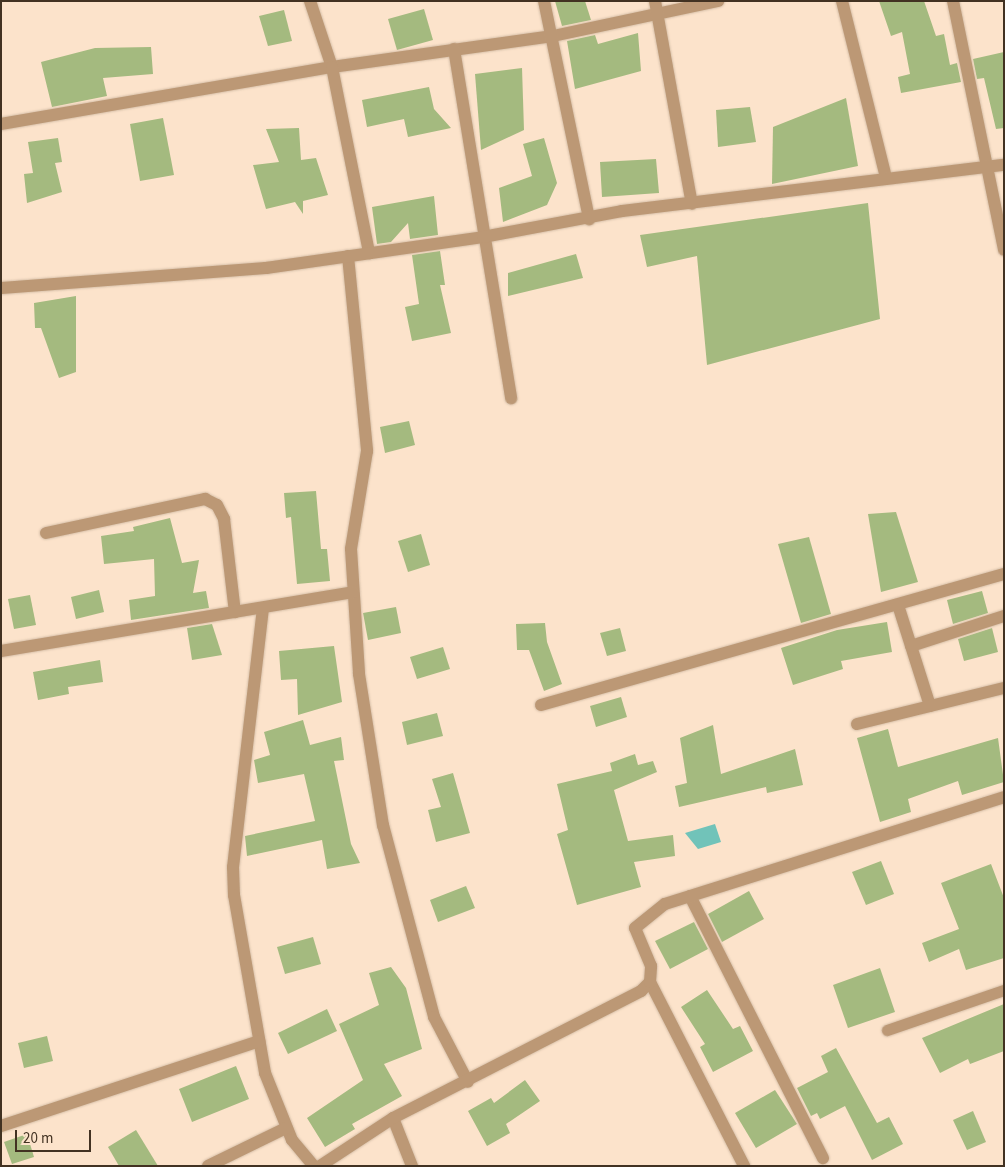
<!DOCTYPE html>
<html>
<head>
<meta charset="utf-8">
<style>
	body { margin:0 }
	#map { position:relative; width:1005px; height:1167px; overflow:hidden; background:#fce3cb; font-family:"Source Sans 3",sans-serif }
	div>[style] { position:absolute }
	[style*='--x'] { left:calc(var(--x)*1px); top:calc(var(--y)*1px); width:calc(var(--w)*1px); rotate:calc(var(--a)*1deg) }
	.water>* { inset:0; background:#71c3b9 }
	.building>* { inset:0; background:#a4ba7f }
	.roads { filter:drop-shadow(0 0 1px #d7c0a9) drop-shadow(0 0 1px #d7c0a9) }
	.lane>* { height:11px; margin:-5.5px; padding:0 5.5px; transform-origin:5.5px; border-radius:5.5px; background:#bc9875 }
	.street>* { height:12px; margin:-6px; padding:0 6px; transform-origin:6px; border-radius:6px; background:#bc9875 }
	span { translate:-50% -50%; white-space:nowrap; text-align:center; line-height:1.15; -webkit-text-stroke:5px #fce3cb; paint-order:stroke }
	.frame { position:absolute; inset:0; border:2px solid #423222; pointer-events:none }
	.scale { position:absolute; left:15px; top:1130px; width:76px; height:22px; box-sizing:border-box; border:2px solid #423222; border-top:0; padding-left:6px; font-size:15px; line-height:18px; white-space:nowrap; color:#423222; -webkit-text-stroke:4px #fce3cb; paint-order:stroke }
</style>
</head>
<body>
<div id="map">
	<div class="water">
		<div style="clip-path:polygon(715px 824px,721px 842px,698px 849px,685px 833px)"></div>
	</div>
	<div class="building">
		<div style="clip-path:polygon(555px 1px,585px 1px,591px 20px,562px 26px)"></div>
		<div style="clip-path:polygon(879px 1px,924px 1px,936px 36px,944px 34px,950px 65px,957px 63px,961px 82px,901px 93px,898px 77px,910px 74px,902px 32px,891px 36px)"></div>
		<div style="clip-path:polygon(424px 9px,433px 40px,397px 50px,388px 19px)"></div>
		<div style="clip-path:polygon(284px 10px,292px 41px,268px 46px,259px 16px)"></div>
		<div style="clip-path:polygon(638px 33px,641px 71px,575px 89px,567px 41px,595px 35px,598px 44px)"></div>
		<div style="clip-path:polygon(151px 47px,153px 74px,103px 78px,107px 96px,52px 107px,41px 62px,95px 48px)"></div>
		<div style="clip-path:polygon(1004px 52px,1004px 128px,996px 129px,984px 78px,977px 79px,973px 59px)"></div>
		<div style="clip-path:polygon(522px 68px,524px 130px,481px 150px,475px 74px)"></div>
		<div style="clip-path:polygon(429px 87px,434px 109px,451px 128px,408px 137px,404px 119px,367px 127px,362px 100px)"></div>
		<div style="clip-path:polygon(846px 98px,858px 166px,772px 184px,773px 127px)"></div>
		<div style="clip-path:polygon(750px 107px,756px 142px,718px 147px,716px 110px)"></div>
		<div style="clip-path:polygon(163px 118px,174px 175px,140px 181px,130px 124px)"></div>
		<div style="clip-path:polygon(299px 128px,301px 160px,316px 158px,328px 195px,303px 201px,303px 214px,295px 202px,266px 209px,253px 165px,279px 162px,266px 129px)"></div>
		<div style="clip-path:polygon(58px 138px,62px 162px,55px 163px,62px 192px,27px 203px,24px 174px,33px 173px,28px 142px)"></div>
		<div style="clip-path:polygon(544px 138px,557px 183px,547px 205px,503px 222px,499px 188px,532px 176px,523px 144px)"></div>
		<div style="clip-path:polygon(656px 159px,659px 193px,602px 197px,600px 162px)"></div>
		<div style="clip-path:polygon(434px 196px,438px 235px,410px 239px,408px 223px,391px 242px,377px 244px,372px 207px)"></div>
		<div style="clip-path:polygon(868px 203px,880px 319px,707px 365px,697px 256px,647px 267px,640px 235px)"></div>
		<div style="clip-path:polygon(440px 251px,445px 285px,440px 285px,451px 333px,412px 341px,405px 307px,419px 304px,412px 255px)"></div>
		<div style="clip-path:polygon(576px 254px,583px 278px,508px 296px,508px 273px)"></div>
		<div style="clip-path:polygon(76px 296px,76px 372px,59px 378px,41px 328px,35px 328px,34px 303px)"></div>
		<div style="clip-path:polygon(409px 421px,415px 445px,385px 453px,380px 427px)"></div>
		<div style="clip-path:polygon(316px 491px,321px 549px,327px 549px,330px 581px,297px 584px,291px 517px,286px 518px,284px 493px)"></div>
		<div style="clip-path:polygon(896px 512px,918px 582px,881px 592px,868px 514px)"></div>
		<div style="clip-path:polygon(170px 518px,182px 563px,199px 560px,193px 593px,206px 591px,209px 608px,131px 620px,129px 600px,155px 596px,154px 559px,104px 564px,101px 536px,134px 531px,133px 527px)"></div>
		<div style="clip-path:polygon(421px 534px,430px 565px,408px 572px,398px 541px)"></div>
		<div style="clip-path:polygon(809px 537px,831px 614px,801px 623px,778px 544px)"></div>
		<div style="clip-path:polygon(99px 590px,104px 612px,76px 619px,71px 597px)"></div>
		<div style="clip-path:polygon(982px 591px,988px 613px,953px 624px,947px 600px)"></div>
		<div style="clip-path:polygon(30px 595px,36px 625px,14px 629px,8px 599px)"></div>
		<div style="clip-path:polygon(396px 607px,401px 633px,368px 640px,363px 613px)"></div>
		<div style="clip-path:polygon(887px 622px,892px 652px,841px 661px,843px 669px,793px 685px,781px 648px,837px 630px)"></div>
		<div style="clip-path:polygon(545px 623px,547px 642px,562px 684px,544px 691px,529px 650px,517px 650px,516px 624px)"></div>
		<div style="clip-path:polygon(212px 624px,222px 655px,192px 660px,187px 628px)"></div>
		<div style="clip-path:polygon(620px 628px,626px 651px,607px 656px,600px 633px)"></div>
		<div style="clip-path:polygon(992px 628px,998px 652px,964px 661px,958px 639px)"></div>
		<div style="clip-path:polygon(334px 646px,342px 702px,298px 715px,297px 679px,281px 680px,279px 651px)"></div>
		<div style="clip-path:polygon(443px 647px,450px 669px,417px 679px,410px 657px)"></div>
		<div style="clip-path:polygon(100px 660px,103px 682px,68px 687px,69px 694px,38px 700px,33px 672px)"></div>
		<div style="clip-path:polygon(621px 697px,627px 717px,596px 727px,590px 706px)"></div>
		<div style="clip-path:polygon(437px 713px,443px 736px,407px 745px,402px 722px)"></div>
		<div style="clip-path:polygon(303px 720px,310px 745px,341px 737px,344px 760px,334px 761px,351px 844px,360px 863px,327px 869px,322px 840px,247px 856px,245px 836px,315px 821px,304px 774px,258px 783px,254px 760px,270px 755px,264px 732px)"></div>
		<div style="clip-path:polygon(713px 725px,721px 774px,795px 749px,803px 785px,767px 793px,766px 787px,679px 807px,675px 786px,687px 783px,680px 738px)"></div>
		<div style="clip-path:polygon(888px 729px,898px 767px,998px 738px,1004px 782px,962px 795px,958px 781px,908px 799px,911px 812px,880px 822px,857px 738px)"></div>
		<div style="clip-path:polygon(635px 754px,638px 765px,653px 761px,657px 772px,614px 790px,628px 841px,673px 835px,675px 856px,634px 862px,641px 887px,577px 905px,557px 834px,568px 830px,557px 784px,612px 771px,610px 763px)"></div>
		<div style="clip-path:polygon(453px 773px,470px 833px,436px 842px,428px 810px,441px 807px,432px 779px)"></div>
		<div style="clip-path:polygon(881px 861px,894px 894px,866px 905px,852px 872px)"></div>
		<div style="clip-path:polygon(991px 864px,1004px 898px,1004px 958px,966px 970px,959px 949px,929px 962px,922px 943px,959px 929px,941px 883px)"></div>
		<div style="clip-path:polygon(466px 886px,475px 908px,438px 922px,430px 900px)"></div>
		<div style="clip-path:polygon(749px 891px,764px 919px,722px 942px,708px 914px)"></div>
		<div style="clip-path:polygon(694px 922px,708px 949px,670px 969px,655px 941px)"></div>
		<div style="clip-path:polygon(313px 937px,321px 964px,285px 974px,277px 947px)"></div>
		<div style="clip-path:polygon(391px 967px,406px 988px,422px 1049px,384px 1064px,402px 1096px,352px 1124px,355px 1129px,325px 1147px,307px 1118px,363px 1080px,339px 1024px,379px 1005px,369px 973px)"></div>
		<div style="clip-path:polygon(880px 968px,895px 1012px,848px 1028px,833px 985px)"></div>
		<div style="clip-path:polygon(707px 990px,733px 1029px,740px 1026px,753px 1051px,713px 1072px,700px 1047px,705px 1044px,681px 1007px)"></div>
		<div style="clip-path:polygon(1004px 1004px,1004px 1051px,970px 1064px,968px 1059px,940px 1073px,922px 1038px)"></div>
		<div style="clip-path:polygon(327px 1009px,337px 1031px,288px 1054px,278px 1033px)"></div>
		<div style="clip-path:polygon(47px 1036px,53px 1061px,24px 1068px,18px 1043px)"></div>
		<div style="clip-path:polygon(836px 1048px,877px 1123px,889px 1117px,903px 1144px,872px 1160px,845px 1106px,820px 1119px,817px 1113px,811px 1116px,797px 1088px,828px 1072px,821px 1056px)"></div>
		<div style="clip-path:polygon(236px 1066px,249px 1099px,192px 1122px,179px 1089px)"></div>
		<div style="clip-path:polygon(525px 1080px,540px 1101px,506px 1124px,510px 1133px,487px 1146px,468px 1111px,491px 1098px,494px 1103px)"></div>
		<div style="clip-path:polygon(775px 1090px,797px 1124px,756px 1148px,735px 1113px)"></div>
		<div style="clip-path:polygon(973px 1111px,986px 1142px,967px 1150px,953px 1120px)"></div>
		<div style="clip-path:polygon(136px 1130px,158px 1166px,119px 1166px,108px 1147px)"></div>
		<div style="clip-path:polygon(27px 1134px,34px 1157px,12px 1164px,4px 1142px)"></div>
	</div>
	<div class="roads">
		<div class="lane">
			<div style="--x:887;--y:1030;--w:124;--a:-18.9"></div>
		</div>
		<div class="street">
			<div style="--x:310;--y:1;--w:70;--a:71.6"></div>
			<div style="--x:332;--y:67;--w:223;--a:-8"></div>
			<div style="--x:553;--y:36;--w:169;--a:-12"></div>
			<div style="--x:544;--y:1;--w:223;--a:78.3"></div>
			<div style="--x:655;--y:1;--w:206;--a:79.7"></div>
			<div style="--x:842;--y:1;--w:182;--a:76"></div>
			<div style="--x:953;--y:1;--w:254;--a:78.4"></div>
			<div style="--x:454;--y:49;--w:354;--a:80.7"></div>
			<div style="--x:1;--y:124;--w:336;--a:-9.8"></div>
			<div style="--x:332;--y:67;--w:190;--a:78.7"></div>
			<div style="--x:348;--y:256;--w:196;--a:84.4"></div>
			<div style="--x:367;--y:451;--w:99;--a:99.3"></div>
			<div style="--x:351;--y:549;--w:125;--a:86.3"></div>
			<div style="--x:359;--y:674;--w:153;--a:81"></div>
			<div style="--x:383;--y:825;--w:199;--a:75.1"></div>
			<div style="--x:434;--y:1017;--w:73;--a:62.4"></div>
			<div style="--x:1;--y:288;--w:266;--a:-4.3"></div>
			<div style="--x:266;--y:268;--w:219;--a:-8.1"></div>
			<div style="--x:483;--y:237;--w:141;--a:-10.6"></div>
			<div style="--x:622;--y:211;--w:385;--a:-6.9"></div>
			<div style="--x:46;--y:533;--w:163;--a:-12.1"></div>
			<div style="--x:205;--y:499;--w:13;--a:27"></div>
			<div style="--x:217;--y:505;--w:16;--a:63"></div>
			<div style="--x:224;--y:519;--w:94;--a:83.3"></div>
			<div style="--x:898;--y:605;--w:106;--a:72.4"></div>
			<div style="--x:263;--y:608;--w:261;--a:96.6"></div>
			<div style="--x:233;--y:867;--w:28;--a:88"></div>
			<div style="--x:234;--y:895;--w:181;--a:80.1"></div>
			<div style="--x:265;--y:1073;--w:72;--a:68.1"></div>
			<div style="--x:292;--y:1140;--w:34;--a:50"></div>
			<div style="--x:911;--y:646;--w:98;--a:-17.9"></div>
			<div style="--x:1;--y:651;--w:357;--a:-9.5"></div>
			<div style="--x:541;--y:705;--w:481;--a:-15.8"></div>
			<div style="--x:857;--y:724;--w:151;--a:-13.8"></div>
			<div style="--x:690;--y:896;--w:294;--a:63.1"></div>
			<div style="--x:650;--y:982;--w:207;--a:62.9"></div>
			<div style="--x:393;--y:1118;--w:52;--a:68.4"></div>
			<div style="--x:1;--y:1126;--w:272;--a:-18.2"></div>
			<div style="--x:208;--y:1166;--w:87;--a:-26"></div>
			<div style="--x:320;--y:1166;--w:87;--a:-33.3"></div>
			<div style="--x:393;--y:1118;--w:279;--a:-27.1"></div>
			<div style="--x:641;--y:991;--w:13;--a:-45"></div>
			<div style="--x:650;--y:982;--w:16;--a:-86"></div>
			<div style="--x:651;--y:966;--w:41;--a:-112.8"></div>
			<div style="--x:635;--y:928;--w:38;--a:-39"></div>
			<div style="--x:665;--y:904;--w:355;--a:-17.5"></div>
		</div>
	</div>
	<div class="frame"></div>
	<div class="scale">20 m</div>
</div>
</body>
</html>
